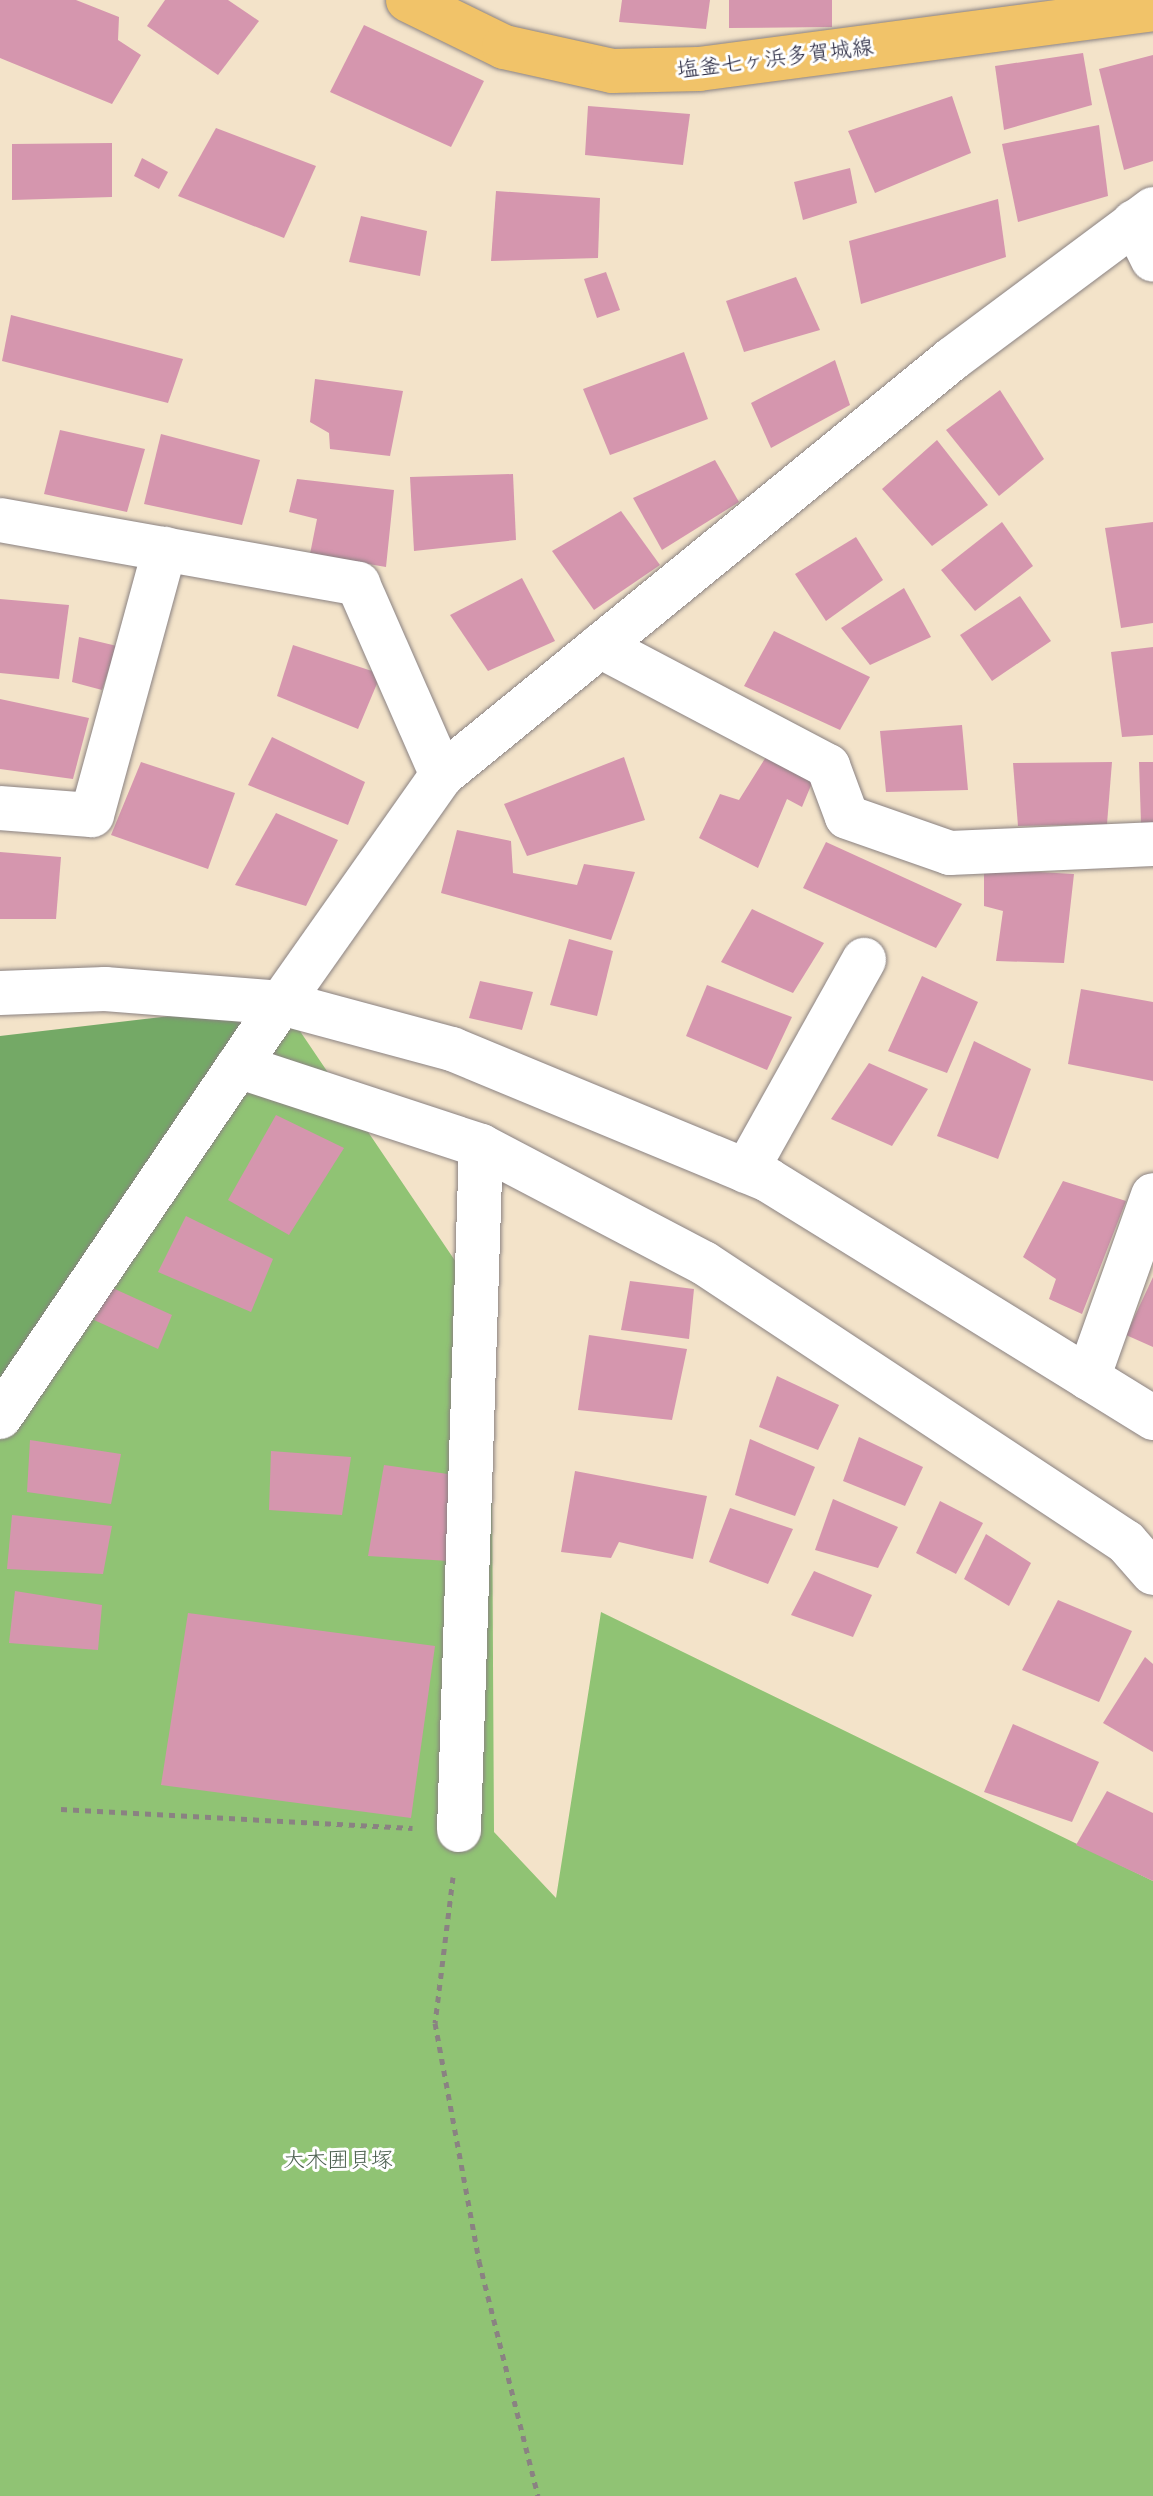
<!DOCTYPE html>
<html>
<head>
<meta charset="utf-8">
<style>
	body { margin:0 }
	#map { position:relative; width:1153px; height:2496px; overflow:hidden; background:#f3e3c9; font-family:Mali,"Klee One",sans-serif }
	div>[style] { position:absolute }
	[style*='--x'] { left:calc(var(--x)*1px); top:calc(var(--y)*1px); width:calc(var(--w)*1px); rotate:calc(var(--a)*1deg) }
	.green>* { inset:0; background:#90c374 }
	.forest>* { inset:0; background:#74a966 }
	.building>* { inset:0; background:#d596ae }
	.path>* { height:5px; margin-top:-2.5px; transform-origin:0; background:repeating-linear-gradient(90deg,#8a8282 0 6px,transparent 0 12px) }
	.roads { filter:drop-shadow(0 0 2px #8a8282) drop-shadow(0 0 2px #8a8282) }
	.minor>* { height:44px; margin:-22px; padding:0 22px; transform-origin:22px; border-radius:22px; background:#fff }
	.major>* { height:44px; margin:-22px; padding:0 22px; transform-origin:22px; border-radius:22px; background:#f1c369 }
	span { translate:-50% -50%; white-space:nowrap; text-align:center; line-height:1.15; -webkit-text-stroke:6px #fff; paint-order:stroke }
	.street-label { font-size:22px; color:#22223b }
	.park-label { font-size:22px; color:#4e6252 }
</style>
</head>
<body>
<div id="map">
	<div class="green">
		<div style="clip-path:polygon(281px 1003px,491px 1314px,494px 1832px,556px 1898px,601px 1612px,1153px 1881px,1153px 2496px,0 2496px,0 1417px)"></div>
	</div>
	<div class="forest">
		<div style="clip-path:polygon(281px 1003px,0 1417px,0 1036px)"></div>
	</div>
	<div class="building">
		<div style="clip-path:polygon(0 0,76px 0,119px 17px,118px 40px,141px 55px,112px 104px,0 58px)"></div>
		<div style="clip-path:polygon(165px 0,228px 0,259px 21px,218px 75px,147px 26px)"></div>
		<div style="clip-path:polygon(622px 0,710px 0,706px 29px,619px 22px)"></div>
		<div style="clip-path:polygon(729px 0,832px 0,832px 27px,729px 28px)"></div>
		<div style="clip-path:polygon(364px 25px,484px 81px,451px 147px,330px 92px)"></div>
		<div style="clip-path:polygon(1083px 53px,1092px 105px,1004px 130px,995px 66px)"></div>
		<div style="clip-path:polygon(1153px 55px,1153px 161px,1124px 170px,1099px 69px)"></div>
		<div style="clip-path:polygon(952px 96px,971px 153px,875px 193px,848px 131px)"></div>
		<div style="clip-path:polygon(588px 106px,690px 114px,683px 165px,585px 155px)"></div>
		<div style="clip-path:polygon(1099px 125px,1108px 196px,1018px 222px,1002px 144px)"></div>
		<div style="clip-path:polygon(216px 128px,316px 166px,284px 238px,178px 196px)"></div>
		<div style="clip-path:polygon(112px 143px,112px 197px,12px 200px,12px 144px)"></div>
		<div style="clip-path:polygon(142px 158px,168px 172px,159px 189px,134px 176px)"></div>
		<div style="clip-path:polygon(850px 168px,857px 203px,803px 220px,794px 182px)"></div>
		<div style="clip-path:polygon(496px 191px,600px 198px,598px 258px,491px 261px)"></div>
		<div style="clip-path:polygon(998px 199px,1006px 257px,861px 304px,849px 241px)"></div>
		<div style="clip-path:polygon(361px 216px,427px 231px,420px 276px,349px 262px)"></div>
		<div style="clip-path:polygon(606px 272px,620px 310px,597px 318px,584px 279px)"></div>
		<div style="clip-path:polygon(796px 277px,820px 330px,744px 352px,726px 301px)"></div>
		<div style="clip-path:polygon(11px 315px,183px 359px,168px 403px,2px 361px)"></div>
		<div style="clip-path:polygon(684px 352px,708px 419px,610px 455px,583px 389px)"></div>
		<div style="clip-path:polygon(835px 360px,850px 405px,771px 448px,751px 403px)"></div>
		<div style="clip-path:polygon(315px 379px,403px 391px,390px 456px,330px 449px,329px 433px,310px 422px)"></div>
		<div style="clip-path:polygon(1000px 390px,1044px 459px,999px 496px,946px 430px)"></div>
		<div style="clip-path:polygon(60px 430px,145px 449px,127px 512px,44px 494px)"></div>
		<div style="clip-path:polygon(161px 434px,260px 460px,242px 525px,144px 504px)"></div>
		<div style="clip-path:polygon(937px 440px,988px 505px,932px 546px,882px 489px)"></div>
		<div style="clip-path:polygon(715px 460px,739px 502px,662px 550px,633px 498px)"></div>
		<div style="clip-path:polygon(513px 474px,516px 540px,414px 551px,410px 477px)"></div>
		<div style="clip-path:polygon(297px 479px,394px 490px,386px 567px,310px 554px,317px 519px,289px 512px)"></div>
		<div style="clip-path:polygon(621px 511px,660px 565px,594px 610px,552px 551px)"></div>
		<div style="clip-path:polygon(1002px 522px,1033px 566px,975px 611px,941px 570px)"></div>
		<div style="clip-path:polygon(1153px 522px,1153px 623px,1121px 628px,1105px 528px)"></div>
		<div style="clip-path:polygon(856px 537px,883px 580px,826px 621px,795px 574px)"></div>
		<div style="clip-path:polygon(522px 578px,555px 641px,488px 671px,450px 615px)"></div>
		<div style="clip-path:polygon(904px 588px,931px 637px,870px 665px,841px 628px)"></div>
		<div style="clip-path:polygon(1020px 596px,1051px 641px,992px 681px,960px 635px)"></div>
		<div style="clip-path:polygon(0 599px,69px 605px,59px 679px,0 673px)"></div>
		<div style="clip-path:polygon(774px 631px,870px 677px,840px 730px,744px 686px)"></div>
		<div style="clip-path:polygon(79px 637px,117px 646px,102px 690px,72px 682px)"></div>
		<div style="clip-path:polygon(293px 645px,381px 674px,358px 729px,277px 696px)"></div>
		<div style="clip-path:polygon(1153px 647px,1153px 735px,1122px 737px,1111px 652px)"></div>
		<div style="clip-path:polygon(0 699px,89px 718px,73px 779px,0 769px)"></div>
		<div style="clip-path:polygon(962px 725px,968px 790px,886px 792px,880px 731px)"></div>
		<div style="clip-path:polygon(272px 737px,365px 782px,348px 825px,248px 785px)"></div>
		<div style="clip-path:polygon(771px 749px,817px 771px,802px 807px,787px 799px,758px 868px,699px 838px,720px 794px,739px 800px)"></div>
		<div style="clip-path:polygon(624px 757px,645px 820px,527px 856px,504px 804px)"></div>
		<div style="clip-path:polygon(141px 762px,235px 793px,208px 869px,111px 835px)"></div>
		<div style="clip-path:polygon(1112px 762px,1107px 824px,1018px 826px,1013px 763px)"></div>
		<div style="clip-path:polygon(1139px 762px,1153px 762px,1153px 823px,1141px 823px)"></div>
		<div style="clip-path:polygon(276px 813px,338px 840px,306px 906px,235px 885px)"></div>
		<div style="clip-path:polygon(457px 830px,511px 841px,513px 873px,577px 885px,584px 864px,635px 872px,611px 940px,441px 893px)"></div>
		<div style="clip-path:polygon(826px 842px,962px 904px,936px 948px,803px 888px)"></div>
		<div style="clip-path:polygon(0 852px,61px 857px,56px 919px,0 919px)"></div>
		<div style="clip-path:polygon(984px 869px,1074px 874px,1064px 963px,996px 961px,1003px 911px,984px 906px)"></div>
		<div style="clip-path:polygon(752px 909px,824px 943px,793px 993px,721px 962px)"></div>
		<div style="clip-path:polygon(569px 939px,613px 951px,597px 1016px,550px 1005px)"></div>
		<div style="clip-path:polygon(922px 976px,978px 1002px,947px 1073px,888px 1051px)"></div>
		<div style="clip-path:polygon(480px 981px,533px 992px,522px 1030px,469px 1018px)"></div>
		<div style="clip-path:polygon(707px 985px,792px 1017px,767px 1070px,686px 1036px)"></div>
		<div style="clip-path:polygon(1081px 989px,1153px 1002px,1153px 1081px,1068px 1064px)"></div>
		<div style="clip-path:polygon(974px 1041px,1031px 1069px,998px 1159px,937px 1136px)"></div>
		<div style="clip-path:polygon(869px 1063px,928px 1089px,892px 1146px,831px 1119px)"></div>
		<div style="clip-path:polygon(276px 1115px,344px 1148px,289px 1235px,228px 1200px)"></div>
		<div style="clip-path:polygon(1063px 1181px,1126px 1201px,1082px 1314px,1049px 1299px,1056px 1279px,1023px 1257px)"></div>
		<div style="clip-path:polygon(186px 1216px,273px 1259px,251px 1312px,158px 1272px)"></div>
		<div style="clip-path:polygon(1153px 1277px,1153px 1347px,1126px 1335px)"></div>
		<div style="clip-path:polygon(630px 1281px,694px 1289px,689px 1339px,621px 1330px)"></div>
		<div style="clip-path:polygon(106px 1285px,172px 1315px,158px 1349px,94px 1320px)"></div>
		<div style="clip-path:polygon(589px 1335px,687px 1349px,672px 1420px,578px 1410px)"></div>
		<div style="clip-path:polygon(777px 1376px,839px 1405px,818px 1450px,759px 1427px)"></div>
		<div style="clip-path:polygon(859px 1437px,923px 1467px,905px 1506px,843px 1481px)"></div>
		<div style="clip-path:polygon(750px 1439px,815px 1467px,795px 1516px,735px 1495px)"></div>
		<div style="clip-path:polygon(30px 1440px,121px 1454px,111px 1504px,27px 1492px)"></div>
		<div style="clip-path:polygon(271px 1451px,351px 1457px,342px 1515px,269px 1510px)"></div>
		<div style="clip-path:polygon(384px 1465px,455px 1475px,449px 1561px,368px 1556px)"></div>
		<div style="clip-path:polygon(575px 1471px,707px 1496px,693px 1559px,619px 1542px,611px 1558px,561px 1552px)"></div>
		<div style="clip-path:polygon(833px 1499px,898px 1527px,878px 1568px,815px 1550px)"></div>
		<div style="clip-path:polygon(940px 1501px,983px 1523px,956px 1574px,916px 1553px)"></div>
		<div style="clip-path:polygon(730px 1508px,793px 1529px,768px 1584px,709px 1562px)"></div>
		<div style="clip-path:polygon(12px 1515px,112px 1526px,103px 1574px,7px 1569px)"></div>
		<div style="clip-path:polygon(986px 1534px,1031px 1563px,1009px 1606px,964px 1579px)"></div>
		<div style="clip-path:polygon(814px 1571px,872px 1595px,853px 1637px,791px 1615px)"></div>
		<div style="clip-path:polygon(15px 1591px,102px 1605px,98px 1650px,9px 1643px)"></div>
		<div style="clip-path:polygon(1058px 1600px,1132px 1631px,1099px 1702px,1022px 1670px)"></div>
		<div style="clip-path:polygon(188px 1613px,435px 1646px,411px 1818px,161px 1785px)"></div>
		<div style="clip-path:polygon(1145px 1657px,1153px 1664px,1153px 1752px,1103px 1723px)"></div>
		<div style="clip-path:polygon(1013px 1724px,1099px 1762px,1072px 1822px,984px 1792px)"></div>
		<div style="clip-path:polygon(1107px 1791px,1153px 1813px,1153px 1881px,1076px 1845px)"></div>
	</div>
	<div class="path">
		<div style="--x:61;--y:1809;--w:352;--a:3.1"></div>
		<div style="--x:453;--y:1877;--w:147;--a:97"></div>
		<div style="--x:435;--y:2023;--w:242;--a:79.5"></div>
		<div style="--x:479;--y:2261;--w:242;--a:75.9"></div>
	</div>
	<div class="roads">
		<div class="minor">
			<div style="--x:1134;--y:222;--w:42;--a:63.4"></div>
			<div style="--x:0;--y:520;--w:364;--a:10.1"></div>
			<div style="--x:358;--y:584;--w:209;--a:66.3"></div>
			<div style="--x:600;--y:646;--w:258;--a:27.8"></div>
			<div style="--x:828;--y:766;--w:54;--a:69.6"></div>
			<div style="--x:847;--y:817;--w:109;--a:19.3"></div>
			<div style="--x:950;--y:853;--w:203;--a:-2.5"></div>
			<div style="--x:0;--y:808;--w:92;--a:4.4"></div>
			<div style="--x:92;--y:815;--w:276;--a:-74.7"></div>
			<div style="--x:0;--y:993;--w:105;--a:-2.2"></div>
			<div style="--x:105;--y:989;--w:177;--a:4.5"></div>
			<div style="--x:281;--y:1003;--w:177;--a:15.1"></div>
			<div style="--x:452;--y:1049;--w:342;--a:22.5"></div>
			<div style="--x:768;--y:1180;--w:453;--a:31.7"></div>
			<div style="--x:238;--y:1066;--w:256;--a:18.2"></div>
			<div style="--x:481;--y:1146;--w:252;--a:27.7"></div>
			<div style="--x:704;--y:1263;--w:506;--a:33.47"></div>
			<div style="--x:1126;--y:1542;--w:41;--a:48.9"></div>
			<div style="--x:746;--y:1171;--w:242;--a:-60.8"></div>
			<div style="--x:1088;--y:1378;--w:194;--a:-70.4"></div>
			<div style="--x:0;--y:1417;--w:500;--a:-55.83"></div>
			<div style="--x:281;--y:1003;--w:279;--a:-54.8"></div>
			<div style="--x:442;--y:775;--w:658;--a:-39.2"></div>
			<div style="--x:952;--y:359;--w:251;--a:-36.7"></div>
			<div style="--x:459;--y:1830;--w:684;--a:-88.16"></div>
		</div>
		<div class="major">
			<div style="--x:408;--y:0;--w:107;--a:26.1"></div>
			<div style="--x:504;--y:47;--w:111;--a:12.5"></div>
			<div style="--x:612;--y:71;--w:87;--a:-1.3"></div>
			<div style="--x:699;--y:69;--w:458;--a:-7.5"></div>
		</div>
	</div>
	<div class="street-label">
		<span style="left:775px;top:57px;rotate:-7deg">塩釜七ヶ浜多賀城線</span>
	</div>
	<div class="park-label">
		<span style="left:338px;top:2159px">大木囲貝塚</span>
	</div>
</div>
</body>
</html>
